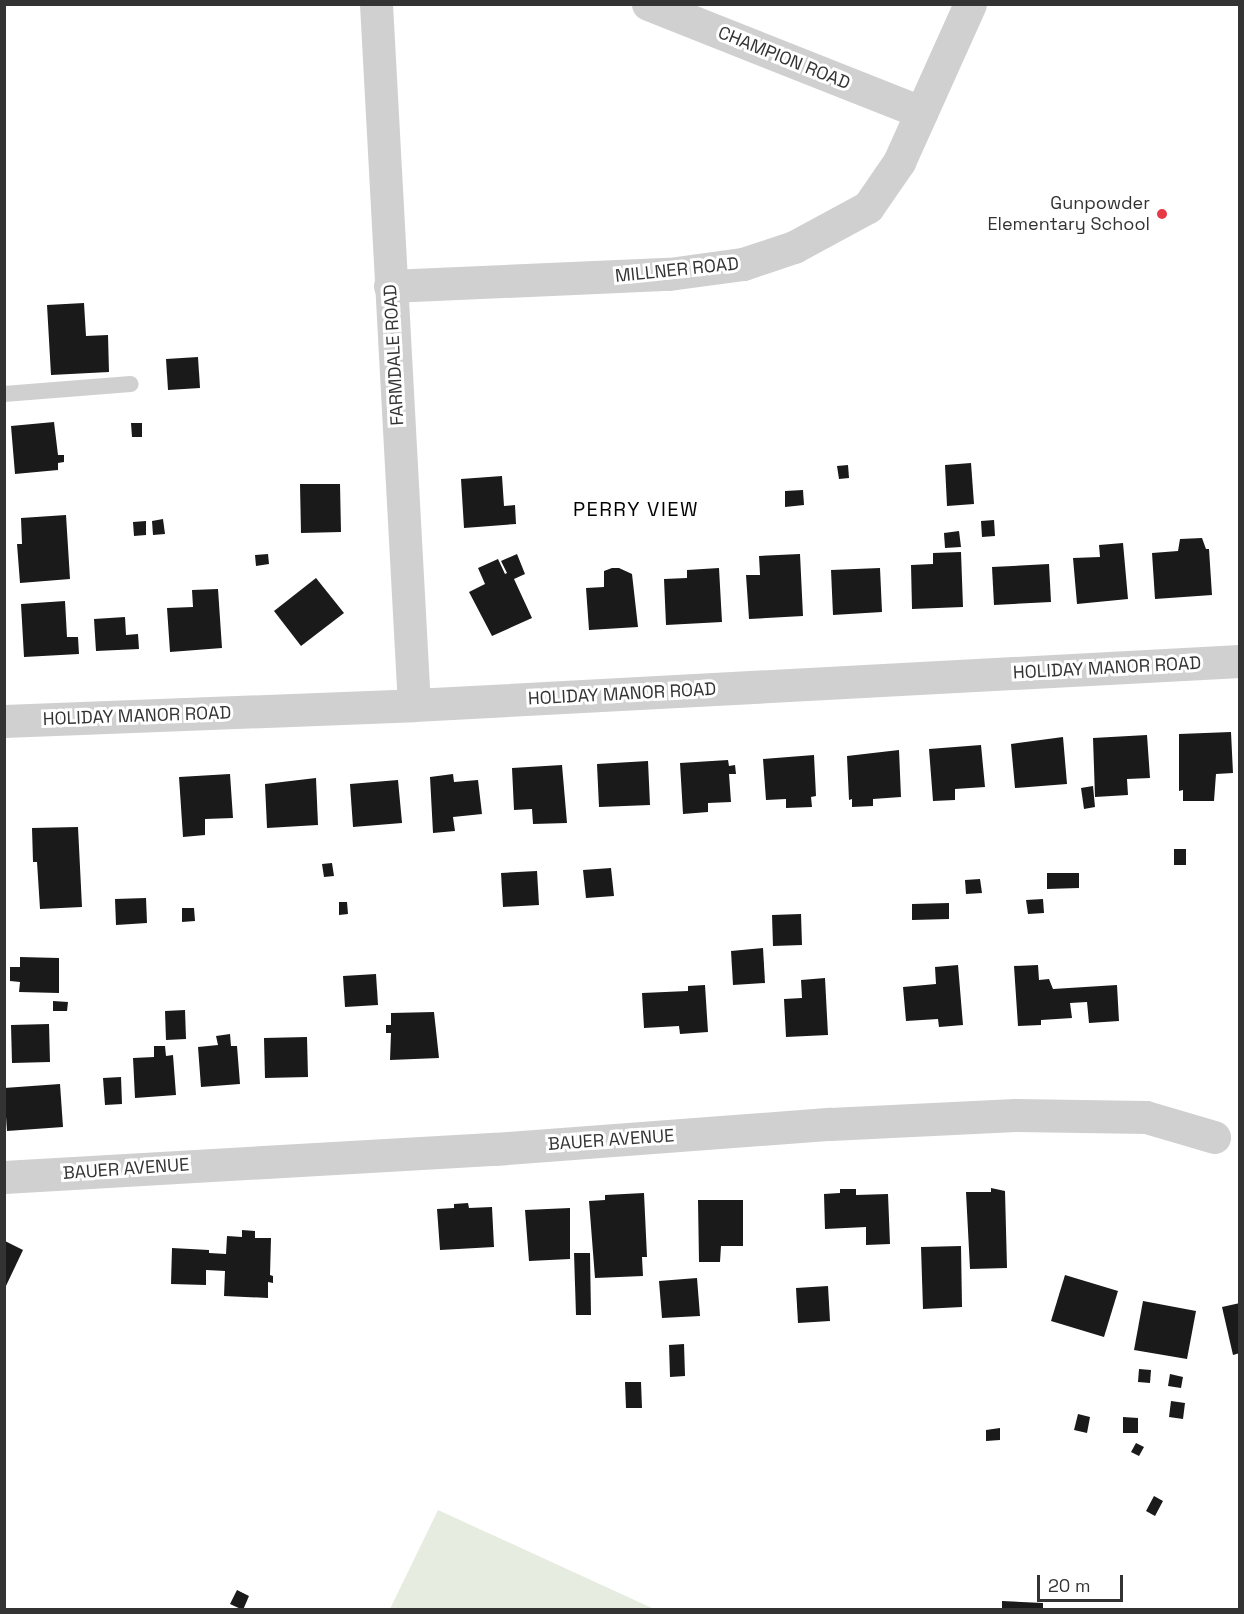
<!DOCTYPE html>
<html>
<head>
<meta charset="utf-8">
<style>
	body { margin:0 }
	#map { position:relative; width:1244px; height:1614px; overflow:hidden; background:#fff; font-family:"Space Grotesk",sans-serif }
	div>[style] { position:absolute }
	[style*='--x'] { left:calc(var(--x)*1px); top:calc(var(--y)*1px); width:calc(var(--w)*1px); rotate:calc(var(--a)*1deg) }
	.green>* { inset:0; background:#e6ecdf }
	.building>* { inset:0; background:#1a1a1a }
	.lane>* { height:16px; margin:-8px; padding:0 8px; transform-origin:8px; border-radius:8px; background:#d0d0d0 }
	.street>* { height:33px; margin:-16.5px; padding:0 16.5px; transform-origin:16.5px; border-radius:16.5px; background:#d0d0d0 }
	.dots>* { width:16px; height:16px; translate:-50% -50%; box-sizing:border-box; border:3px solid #fff; border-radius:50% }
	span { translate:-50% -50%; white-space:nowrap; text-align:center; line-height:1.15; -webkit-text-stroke:6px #fff; paint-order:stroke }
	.street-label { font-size:18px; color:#333 }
	.poi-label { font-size:18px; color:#333 }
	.right { translate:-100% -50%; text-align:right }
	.neighbourhood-label { font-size:20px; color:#000; letter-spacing:1.5px }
	.frame { position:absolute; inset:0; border:6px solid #333; pointer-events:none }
	.scale { position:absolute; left:1037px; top:1575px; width:86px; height:27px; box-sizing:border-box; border:3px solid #333; border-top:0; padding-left:8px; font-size:18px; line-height:21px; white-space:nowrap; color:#333; -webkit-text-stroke:4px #fff; paint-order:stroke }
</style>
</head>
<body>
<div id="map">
	<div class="green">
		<div style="clip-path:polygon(438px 1510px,654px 1609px,390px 1609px)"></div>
	</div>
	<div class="building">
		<div style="clip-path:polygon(84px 303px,86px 336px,108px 335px,109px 372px,51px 375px,47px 305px)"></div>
		<div style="clip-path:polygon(198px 357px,200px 388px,168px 390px,166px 359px)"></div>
		<div style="clip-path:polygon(54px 422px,58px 455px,64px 455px,64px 462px,58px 463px,58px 470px,15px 474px,11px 426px)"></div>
		<div style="clip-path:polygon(131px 423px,142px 423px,142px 437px,132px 437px)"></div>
		<div style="clip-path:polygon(971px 463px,974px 504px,947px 506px,945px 465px)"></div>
		<div style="clip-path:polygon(848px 465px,849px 478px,839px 479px,837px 466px)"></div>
		<div style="clip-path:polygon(502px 476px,504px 506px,515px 505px,516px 524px,464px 528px,461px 479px)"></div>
		<div style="clip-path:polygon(300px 484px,340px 484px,341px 532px,301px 533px)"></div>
		<div style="clip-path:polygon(803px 490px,804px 505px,785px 507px,785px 491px)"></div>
		<div style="clip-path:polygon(66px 515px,70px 579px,20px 583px,17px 544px,22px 544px,21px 518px)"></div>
		<div style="clip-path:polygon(163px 519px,165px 534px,153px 535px,152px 521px)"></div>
		<div style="clip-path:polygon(994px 520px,995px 536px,982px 537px,981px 521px)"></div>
		<div style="clip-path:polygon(146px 521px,146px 535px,134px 536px,133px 522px)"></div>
		<div style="clip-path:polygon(959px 531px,961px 547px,945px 548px,944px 533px)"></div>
		<div style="clip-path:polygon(1202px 538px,1206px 549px,1209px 549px,1212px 595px,1155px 599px,1152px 553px,1178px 551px,1180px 539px)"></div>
		<div style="clip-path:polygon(1123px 543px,1128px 599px,1077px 604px,1073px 558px,1100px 557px,1099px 545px)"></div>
		<div style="clip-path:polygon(961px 552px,963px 607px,912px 609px,911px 565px,933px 564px,933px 553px)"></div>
		<div style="clip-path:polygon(268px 554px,269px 564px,256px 566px,255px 555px)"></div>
		<div style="clip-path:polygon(517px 554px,525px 574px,514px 579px,532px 618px,492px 636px,469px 592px,485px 584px,478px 568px,498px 559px,505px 574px,507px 573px,501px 561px)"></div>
		<div style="clip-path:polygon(800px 554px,803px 616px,749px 619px,746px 575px,760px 575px,759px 556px)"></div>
		<div style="clip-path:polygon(1049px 564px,1051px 602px,994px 605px,992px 567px)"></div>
		<div style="clip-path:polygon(612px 568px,619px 568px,632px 574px,638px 627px,589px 630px,586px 588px,604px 587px,604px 571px)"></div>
		<div style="clip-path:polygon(719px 568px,722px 622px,666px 625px,664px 579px,687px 578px,687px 570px)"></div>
		<div style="clip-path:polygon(880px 568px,882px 612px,833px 615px,831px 570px)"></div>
		<div style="clip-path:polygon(316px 578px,344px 613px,301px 646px,274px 611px)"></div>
		<div style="clip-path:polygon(218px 589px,222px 648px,170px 652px,167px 608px,193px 607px,192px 590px)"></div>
		<div style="clip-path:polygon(65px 601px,67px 637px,78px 637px,79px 654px,24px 657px,21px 604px)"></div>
		<div style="clip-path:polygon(125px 617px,126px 635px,138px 634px,139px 649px,96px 651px,94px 619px)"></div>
		<div style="clip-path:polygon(1231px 732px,1233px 773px,1216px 774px,1214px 801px,1183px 801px,1183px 790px,1179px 791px,1179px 734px)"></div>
		<div style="clip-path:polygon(1147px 735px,1150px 778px,1127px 779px,1128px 795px,1095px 797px,1093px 738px)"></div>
		<div style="clip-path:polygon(1063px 737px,1067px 784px,1015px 788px,1011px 744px)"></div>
		<div style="clip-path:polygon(981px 745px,985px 787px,955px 789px,955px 800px,933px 801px,929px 749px)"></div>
		<div style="clip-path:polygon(899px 750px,901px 797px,873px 799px,873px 806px,852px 807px,852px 799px,849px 800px,847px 756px)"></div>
		<div style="clip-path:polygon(814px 755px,816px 796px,811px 797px,812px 807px,786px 808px,786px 799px,766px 800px,763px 759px)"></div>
		<div style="clip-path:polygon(728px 760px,729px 766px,735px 765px,736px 774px,729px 774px,731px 802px,708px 803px,708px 812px,683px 814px,680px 763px)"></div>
		<div style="clip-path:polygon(648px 761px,650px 805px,599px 807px,597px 764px)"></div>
		<div style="clip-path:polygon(562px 765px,567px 823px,533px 824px,532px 809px,514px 810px,512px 768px)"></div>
		<div style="clip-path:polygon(230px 774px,233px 818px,205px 819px,205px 835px,183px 837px,179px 777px)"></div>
		<div style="clip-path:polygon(453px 774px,454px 782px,478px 780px,482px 814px,453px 817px,455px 831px,433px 833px,430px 777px)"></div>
		<div style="clip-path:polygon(316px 778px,318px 825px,267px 828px,265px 784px)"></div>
		<div style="clip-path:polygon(398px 780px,402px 823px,353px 827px,350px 784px)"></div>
		<div style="clip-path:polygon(1093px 786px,1095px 807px,1084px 809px,1081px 788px)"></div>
		<div style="clip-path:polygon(78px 827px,82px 907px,40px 909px,37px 862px,33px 862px,32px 828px)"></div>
		<div style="clip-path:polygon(1174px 849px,1186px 849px,1186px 865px,1174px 865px)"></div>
		<div style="clip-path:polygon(332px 863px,334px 876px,324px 877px,322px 864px)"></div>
		<div style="clip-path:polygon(611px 868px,614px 896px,586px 898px,583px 870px)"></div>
		<div style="clip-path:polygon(537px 871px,539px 905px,503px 907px,501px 873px)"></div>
		<div style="clip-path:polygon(1047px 873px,1079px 873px,1079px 888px,1047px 889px)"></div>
		<div style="clip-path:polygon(980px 879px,982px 893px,966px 894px,965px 880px)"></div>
		<div style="clip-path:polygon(146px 898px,147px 923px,116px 925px,115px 899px)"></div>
		<div style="clip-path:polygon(1043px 899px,1044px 913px,1028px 914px,1026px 900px)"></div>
		<div style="clip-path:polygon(339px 902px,347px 902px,348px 914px,339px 915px)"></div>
		<div style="clip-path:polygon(949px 903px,949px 919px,912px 920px,912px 904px)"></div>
		<div style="clip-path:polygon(182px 908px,194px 908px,195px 921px,182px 922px)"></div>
		<div style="clip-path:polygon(801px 914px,802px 945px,773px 946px,772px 915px)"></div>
		<div style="clip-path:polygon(763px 948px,765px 983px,733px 985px,731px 951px)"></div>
		<div style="clip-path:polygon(20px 957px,59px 958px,59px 993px,19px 992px,20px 982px,10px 981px,10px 967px,20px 967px)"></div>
		<div style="clip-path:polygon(958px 965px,963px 1025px,939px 1027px,938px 1019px,906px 1021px,903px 987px,936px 984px,935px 967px)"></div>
		<div style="clip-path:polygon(1038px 965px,1039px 980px,1049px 979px,1053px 989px,1117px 985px,1119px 1021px,1089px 1023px,1087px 1002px,1070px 1003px,1072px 1018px,1041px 1020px,1041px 1025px,1018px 1026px,1014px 966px)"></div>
		<div style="clip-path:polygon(376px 974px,378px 1005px,345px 1007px,343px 976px)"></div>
		<div style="clip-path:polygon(825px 978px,828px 1035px,786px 1037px,784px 999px,802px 998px,801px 980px)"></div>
		<div style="clip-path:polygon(705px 985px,708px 1032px,680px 1034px,679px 1026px,644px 1028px,642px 993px,688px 991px,688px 986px)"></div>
		<div style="clip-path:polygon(53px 1001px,68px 1002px,67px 1011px,53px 1011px)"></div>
		<div style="clip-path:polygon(185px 1010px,186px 1039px,166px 1040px,165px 1011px)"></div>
		<div style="clip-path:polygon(434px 1012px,439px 1058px,390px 1060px,391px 1033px,386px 1033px,386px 1025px,391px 1025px,391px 1013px)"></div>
		<div style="clip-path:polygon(49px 1024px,50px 1062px,12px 1063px,11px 1025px)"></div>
		<div style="clip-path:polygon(230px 1034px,231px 1046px,237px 1046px,240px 1084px,201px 1087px,198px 1047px,218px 1045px,216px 1036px)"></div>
		<div style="clip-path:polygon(307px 1037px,308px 1077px,265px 1078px,264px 1038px)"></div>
		<div style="clip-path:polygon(154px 1046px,165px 1046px,166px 1056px,173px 1055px,176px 1095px,135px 1098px,133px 1058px,154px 1057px)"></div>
		<div style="clip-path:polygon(121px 1077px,122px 1104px,105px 1105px,103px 1078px)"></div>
		<div style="clip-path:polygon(60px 1084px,63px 1127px,7px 1131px,4px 1088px)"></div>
		<div style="clip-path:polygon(991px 1188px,1005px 1191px,1007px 1268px,970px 1269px,966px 1192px,991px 1192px)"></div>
		<div style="clip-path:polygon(840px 1189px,856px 1189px,856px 1195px,888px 1194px,890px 1244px,866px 1245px,866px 1227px,825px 1229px,824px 1194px,840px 1193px)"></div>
		<div style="clip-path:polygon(644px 1193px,647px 1257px,642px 1257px,643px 1276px,595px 1278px,589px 1201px,605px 1200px,605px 1195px)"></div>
		<div style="clip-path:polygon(698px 1200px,743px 1200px,743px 1246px,721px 1246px,720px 1262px,699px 1262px)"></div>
		<div style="clip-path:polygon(468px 1203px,469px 1208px,492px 1207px,494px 1247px,440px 1250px,437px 1209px,454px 1208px,454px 1204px)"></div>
		<div style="clip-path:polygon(570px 1208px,570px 1259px,529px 1261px,525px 1210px)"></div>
		<div style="clip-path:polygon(242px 1230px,255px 1231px,255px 1238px,271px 1238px,270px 1275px,273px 1276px,273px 1283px,268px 1282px,268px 1298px,224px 1296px,225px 1271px,206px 1270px,206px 1285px,171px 1284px,172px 1248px,209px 1250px,209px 1253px,226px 1254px,227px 1236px,242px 1237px)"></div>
		<div style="clip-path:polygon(5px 1241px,23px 1250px,5px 1288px)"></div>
		<div style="clip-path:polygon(961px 1246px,962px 1307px,923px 1309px,921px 1247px)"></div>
		<div style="clip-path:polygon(574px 1253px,590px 1253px,591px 1315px,576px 1315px)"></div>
		<div style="clip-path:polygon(1065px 1275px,1118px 1291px,1104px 1337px,1051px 1321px)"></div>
		<div style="clip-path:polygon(697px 1278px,700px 1316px,662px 1318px,659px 1281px)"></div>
		<div style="clip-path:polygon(828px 1286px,830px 1321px,798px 1323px,796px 1288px)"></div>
		<div style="clip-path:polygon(1143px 1301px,1196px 1311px,1187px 1359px,1134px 1350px)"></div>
		<div style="clip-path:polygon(1240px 1303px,1240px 1353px,1233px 1355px,1222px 1307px)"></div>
		<div style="clip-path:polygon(684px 1344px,685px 1376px,670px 1377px,669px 1345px)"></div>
		<div style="clip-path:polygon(1139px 1369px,1151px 1370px,1150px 1383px,1138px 1382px)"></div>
		<div style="clip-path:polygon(1170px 1374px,1183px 1377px,1181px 1388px,1168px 1386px)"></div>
		<div style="clip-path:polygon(625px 1382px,641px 1382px,642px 1408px,626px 1408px)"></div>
		<div style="clip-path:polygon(1171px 1401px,1185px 1403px,1183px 1419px,1169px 1417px)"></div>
		<div style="clip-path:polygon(1078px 1414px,1090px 1417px,1087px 1433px,1074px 1430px)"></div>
		<div style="clip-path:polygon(1123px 1417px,1138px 1418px,1138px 1433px,1123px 1433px)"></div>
		<div style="clip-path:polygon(1000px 1428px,1000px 1440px,986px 1441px,986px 1430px)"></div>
		<div style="clip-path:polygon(1136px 1443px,1144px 1447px,1139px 1456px,1131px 1452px)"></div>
		<div style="clip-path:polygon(1154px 1496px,1163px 1501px,1155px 1516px,1146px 1511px)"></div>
		<div style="clip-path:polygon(237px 1590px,249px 1596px,243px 1610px,230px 1604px)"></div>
		<div style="clip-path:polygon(1002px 1601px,1043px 1603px,1043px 1610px,1002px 1610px)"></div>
	</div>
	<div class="lane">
		<div style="--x:4;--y:394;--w:127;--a:-4.5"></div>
	</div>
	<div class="street">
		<div style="--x:376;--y:4;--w:702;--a:86.9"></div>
		<div style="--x:648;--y:4;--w:294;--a:21.6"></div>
		<div style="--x:390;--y:286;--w:279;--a:-2.5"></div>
		<div style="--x:669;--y:274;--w:75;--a:-7.7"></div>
		<div style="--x:743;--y:264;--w:54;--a:-18.4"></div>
		<div style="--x:794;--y:247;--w:84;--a:-28.4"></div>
		<div style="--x:868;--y:207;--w:55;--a:-55.4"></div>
		<div style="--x:899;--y:162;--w:173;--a:-65.8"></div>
		<div style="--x:4;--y:721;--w:410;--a:-2.2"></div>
		<div style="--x:414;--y:705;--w:827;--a:-3.05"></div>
		<div style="--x:4;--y:1177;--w:492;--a:-3.3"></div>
		<div style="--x:495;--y:1149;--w:336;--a:-4.3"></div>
		<div style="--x:830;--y:1124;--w:185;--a:-2.8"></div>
		<div style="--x:1015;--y:1115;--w:131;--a:0.9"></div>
		<div style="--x:1146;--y:1117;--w:71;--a:16.4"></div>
	</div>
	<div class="dots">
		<div style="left:1162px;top:214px;background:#e63946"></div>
	</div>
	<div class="street-label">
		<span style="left:784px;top:58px;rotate:22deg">CHAMPION ROAD</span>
		<span style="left:677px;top:270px;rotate:-6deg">MILLNER ROAD</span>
		<span style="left:394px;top:355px;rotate:-93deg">FARMDALE ROAD</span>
		<span style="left:1107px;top:668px;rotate:-3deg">HOLIDAY MANOR ROAD</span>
		<span style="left:622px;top:694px;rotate:-3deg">HOLIDAY MANOR ROAD</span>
		<span style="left:137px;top:716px;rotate:-2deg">HOLIDAY MANOR ROAD</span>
		<span style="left:611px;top:1140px;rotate:-4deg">BAUER AVENUE</span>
		<span style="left:126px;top:1169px;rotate:-4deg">BAUER AVENUE</span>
	</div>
	<div class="poi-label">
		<span class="right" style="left:1150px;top:214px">Gunpowder<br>Elementary School</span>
	</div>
	<div class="neighbourhood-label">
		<span style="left:636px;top:509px">PERRY VIEW</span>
	</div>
	<div class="frame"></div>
	<div class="scale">20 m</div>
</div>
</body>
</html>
